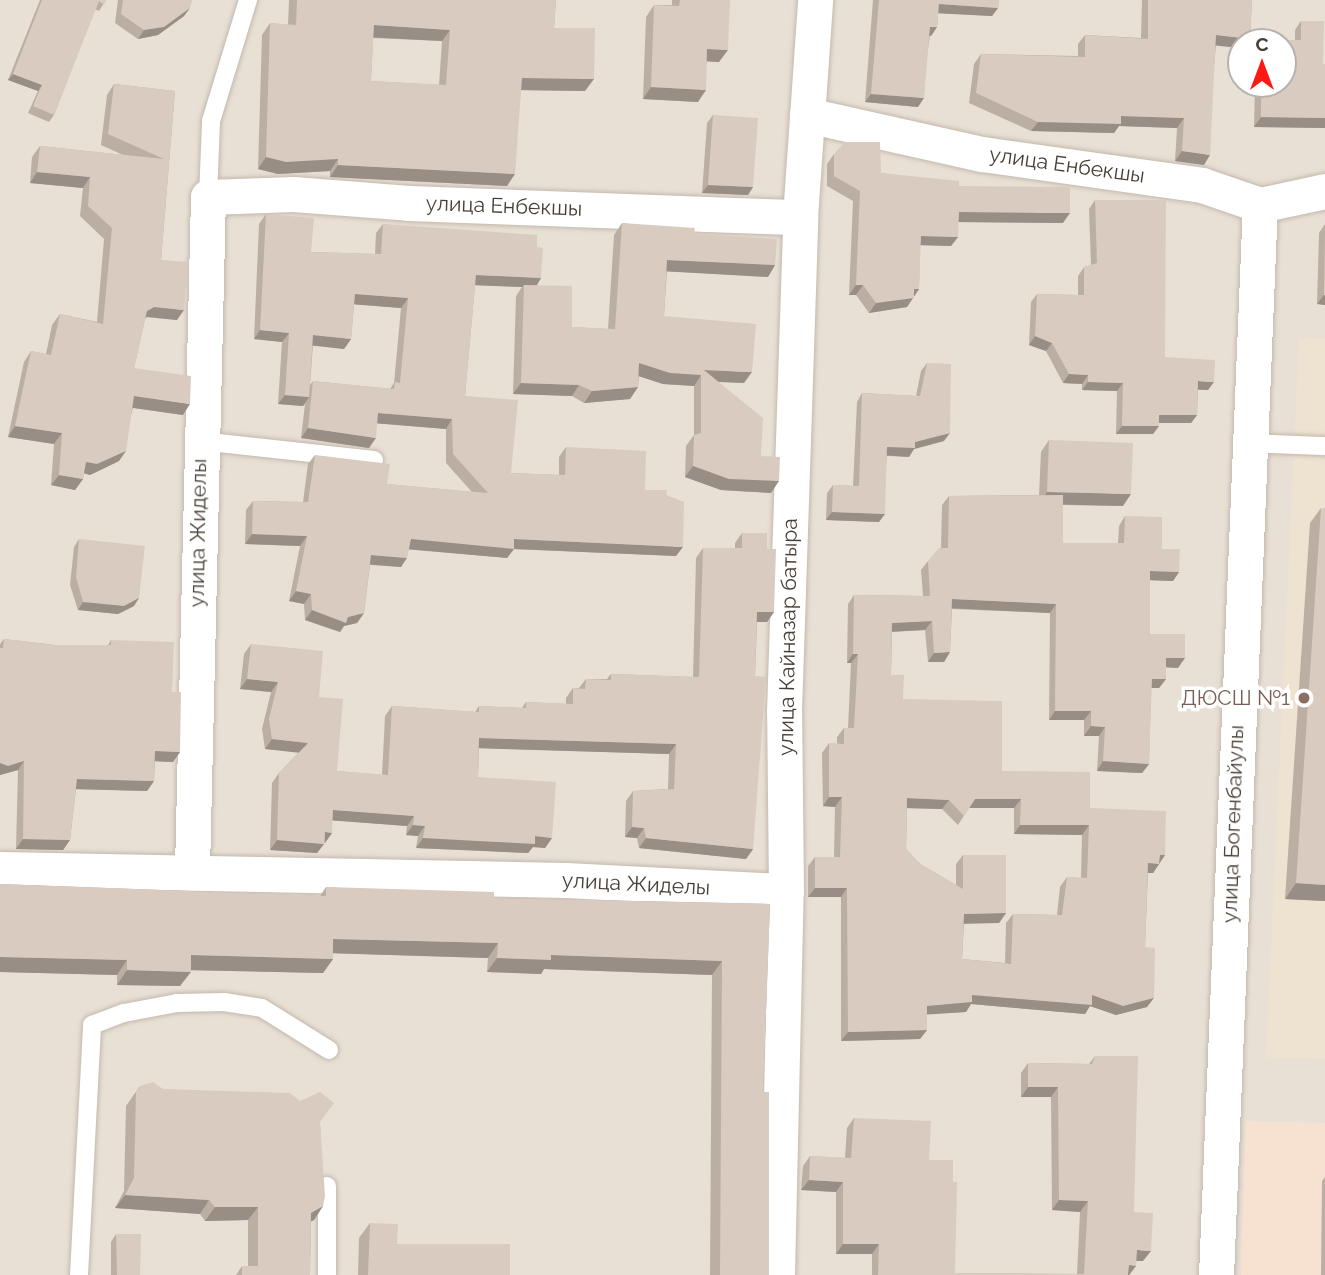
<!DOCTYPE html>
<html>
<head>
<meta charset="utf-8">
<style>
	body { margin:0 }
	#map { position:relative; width:1325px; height:1275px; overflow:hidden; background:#f4eee7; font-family:Raleway,sans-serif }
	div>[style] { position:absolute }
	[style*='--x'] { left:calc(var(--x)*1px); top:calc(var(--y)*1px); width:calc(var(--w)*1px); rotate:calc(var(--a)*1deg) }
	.residential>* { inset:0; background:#e8e0d5 }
	.commercial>* { inset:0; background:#f7e2d1 }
	.education>* { inset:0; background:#eee2d0 }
	.roads { filter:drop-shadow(0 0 2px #c3b8ac) drop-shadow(0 0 2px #c3b8ac) }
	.lane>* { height:18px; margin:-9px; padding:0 9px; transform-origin:9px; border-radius:9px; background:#fff }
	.street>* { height:35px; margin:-17.5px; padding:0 17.5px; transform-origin:17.5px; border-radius:17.5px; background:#fff }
	.wall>* { inset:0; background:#bbafa4 }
	.shaded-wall>* { inset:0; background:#988e86 }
	.building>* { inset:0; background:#d9cbbf }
	.dots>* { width:19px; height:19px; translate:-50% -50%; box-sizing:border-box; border:4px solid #fff; border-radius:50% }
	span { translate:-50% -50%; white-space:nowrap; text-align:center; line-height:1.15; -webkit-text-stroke:7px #fff; paint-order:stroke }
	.street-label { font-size:21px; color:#483e35 }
	.education-label { font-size:21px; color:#785e54 }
	.right { translate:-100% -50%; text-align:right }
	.north { position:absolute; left:1227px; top:28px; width:70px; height:70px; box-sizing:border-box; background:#fff; border:2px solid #b6b2ae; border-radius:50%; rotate:0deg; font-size:19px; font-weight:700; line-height:28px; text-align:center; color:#483e35 }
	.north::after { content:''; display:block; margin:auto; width:24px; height:32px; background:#ff1913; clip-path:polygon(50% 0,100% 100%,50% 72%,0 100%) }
</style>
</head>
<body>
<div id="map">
	<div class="residential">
		<div style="clip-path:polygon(evenodd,0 0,1325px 0,1325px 1275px,0 1275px,0 0,1241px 42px,1283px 42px,1283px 84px,1241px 84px,1241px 42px)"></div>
	</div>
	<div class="commercial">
		<div style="clip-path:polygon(1246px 1121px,1325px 1123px,1325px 1275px,1241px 1275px)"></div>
	</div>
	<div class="education">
		<div style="clip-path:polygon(1299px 338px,1325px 339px,1325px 1059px,1266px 1057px)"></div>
	</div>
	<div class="roads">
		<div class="lane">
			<div style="--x:208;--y:197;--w:76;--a:-87.7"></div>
			<div style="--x:211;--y:121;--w:127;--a:-73"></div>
			<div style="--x:200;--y:441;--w:175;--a:6.2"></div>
			<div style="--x:1249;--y:443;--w:76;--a:2.3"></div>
			<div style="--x:79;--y:1275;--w:250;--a:-87"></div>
			<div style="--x:92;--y:1025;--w:34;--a:-21"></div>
			<div style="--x:124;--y:1013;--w:54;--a:-10.7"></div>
			<div style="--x:177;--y:1003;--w:47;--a:-1.2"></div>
			<div style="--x:224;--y:1002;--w:38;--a:9"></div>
			<div style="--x:262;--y:1008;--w:79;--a:32.1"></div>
			<div style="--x:327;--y:1275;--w:89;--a:-90"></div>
		</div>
		<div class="street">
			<div style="--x:807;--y:115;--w:179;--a:12.6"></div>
			<div style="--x:982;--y:154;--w:222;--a:8"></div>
			<div style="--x:1202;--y:185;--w:61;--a:19"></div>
			<div style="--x:1260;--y:205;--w:66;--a:-12.2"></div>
			<div style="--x:0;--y:869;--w:566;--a:1.11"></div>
			<div style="--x:566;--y:880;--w:220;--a:2.9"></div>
			<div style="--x:192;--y:870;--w:673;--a:-88.64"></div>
			<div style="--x:208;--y:197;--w:85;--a:-2"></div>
			<div style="--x:293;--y:194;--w:116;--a:4.4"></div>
			<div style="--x:409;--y:203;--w:391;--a:2.1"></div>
			<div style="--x:777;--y:1275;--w:384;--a:-88.7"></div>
			<div style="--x:786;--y:891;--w:180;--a:-90.6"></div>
			<div style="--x:784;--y:711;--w:494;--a:-88.1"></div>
			<div style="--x:800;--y:217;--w:218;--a:-86"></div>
			<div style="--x:1216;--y:1275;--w:1071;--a:-87.65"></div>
		</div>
	</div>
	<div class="wall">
		<div style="clip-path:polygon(40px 0,106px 0,99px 11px,95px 9px,54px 115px,49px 122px,28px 113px,38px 91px,8px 80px)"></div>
		<div style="clip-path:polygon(118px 0,192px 0,184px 16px,158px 35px,138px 39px,115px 23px)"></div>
		<div style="clip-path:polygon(evenodd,289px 0,556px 0,554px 28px,585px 91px,521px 90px,507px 186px,330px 177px,330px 171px,278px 174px,258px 169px,262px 35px,270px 23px,288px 25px,289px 0,373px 38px,442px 41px,439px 85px,371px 81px,373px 38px)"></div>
		<div style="clip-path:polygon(672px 0,730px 0,719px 62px,707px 61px,698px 102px,643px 99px,646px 17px,654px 5px,672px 5px)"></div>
		<div style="clip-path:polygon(873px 0,999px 0,998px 8px,992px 16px,938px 13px,937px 27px,931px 36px,930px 36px,918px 107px,865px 102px)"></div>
		<div style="clip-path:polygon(1142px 0,1252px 0,1250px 39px,1248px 42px,1241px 42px,1241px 48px,1216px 45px,1204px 165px,1175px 161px,1177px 128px,1119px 126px,1114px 133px,1031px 131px,969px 103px,974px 64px,981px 54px,1078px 56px,1078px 44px,1085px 35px,1141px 38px)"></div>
		<div style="clip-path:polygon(1301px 21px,1323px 64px,1325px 64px,1325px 128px,1254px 127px,1255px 84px,1283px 84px,1283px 42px,1260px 42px,1262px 40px,1295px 40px,1295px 30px)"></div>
		<div style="clip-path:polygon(114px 84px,175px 91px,161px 260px,177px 320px,147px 317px,145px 319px,134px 368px,183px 415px,133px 408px,119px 461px,90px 475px,84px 473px,83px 479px,75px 490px,51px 485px,54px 444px,8px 437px,24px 362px,31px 351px,46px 354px,52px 325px,60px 314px,97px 322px,104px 239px,80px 216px,83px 188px,30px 183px,32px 157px,40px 146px,123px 155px,101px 145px,107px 95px)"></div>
		<div style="clip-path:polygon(713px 115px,753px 187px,748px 195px,702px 193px,707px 123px)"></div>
		<div style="clip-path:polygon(834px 154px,881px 173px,959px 186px,1063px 223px,958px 222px,958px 237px,951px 246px,920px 245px,919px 289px,907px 307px,869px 313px,856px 295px,849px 295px,853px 201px,827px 186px,827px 164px)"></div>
		<div style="clip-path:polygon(1095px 200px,1165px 357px,1208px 390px,1198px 390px,1197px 415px,1191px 423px,1159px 423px,1159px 426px,1153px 434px,1116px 434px,1117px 391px,1082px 390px,1082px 384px,1063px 383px,1046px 351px,1029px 345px,1031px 302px,1037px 294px,1078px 295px,1078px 276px,1084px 267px,1091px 265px,1089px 209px)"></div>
		<div style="clip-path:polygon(evenodd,266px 214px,311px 252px,375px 254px,376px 233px,383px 224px,537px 247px,541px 278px,537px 285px,572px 327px,608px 329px,614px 235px,622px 223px,694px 234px,775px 265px,768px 277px,667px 271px,664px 316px,744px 383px,719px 382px,761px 456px,771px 493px,721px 490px,685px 477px,686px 446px,694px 435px,694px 386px,663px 384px,639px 376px,638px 387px,630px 399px,584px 403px,572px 396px,513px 394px,516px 296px,522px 287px,475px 285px,465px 396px,511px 473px,559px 475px,559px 457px,566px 447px,645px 490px,666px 495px,676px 556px,514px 549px,507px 558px,409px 549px,401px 567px,370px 565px,364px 613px,357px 623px,344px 626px,340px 632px,305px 620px,304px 604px,289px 601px,300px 546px,245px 544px,246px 510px,253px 501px,303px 502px,308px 464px,315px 455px,387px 484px,472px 492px,446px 463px,446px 429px,377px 423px,369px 448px,301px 438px,305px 404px,303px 406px,278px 404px,282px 342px,254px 339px,259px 224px,266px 214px,354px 304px,401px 308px,394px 383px,390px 389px,313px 381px,310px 385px,313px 345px,344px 349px,351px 339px,354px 304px)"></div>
		<div style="clip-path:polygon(1325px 224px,1325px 305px,1317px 304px,1319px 233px)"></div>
		<div style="clip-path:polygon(927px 363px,944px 441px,914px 449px,909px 457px,887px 456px,879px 522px,826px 520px,827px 493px,833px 485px,853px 486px,857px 402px,862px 393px,916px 396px,921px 371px)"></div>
		<div style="clip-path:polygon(evenodd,1049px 440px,1123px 506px,1063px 505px,1063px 543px,1118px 543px,1119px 526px,1125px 516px,1162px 549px,1179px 572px,1173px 581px,1150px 580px,1150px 634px,1178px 668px,1166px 667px,1166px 679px,1159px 688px,1151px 688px,1149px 764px,1142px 773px,1097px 771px,1099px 736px,1084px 736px,1084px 720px,1049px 720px,1050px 613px,952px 609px,950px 652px,944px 662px,928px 662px,925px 630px,892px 632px,891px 675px,903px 699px,1002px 771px,1090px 808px,1165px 855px,1153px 873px,1148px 873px,1145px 947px,1147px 1007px,1116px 1015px,1090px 1006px,1085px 1014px,971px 1004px,966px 1012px,927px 1014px,927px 1030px,920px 1039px,841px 1041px,841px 897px,808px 897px,808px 866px,815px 857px,834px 857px,835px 807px,823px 806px,822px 753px,829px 743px,837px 744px,837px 737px,844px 728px,848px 728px,851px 663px,847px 663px,848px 604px,854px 595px,923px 596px,921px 570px,928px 561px,941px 548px,942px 505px,949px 496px,1039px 495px,1041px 452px,1049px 440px,907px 808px,942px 809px,958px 825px,969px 808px,1014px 808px,1014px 834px,1082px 835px,1081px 878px,1067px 877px,1060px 887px,1057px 915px,1013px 914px,1006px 923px,1005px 963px,962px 959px,964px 923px,999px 923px,1006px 913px,963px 855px,956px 864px,956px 885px,920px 864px,906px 849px,907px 808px)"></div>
		<div style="clip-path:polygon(1321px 508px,1325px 901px,1285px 899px,1310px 523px)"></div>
		<div style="clip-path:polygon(742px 533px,767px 549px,774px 612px,767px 622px,757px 622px,755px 676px,753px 849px,746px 859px,639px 848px,637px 838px,625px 837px,626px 801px,633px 791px,668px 789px,669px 754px,479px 748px,478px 777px,552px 838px,545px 848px,533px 847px,528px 853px,416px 848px,418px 836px,406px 835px,407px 826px,332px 820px,332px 833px,317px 853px,270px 850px,272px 783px,279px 773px,299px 752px,265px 749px,262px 729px,271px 692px,240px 689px,244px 654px,251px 644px,319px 697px,337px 771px,382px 775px,385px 716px,392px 706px,475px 712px,479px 706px,522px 708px,526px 702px,566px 704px,566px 698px,573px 688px,579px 688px,586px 679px,607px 679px,611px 674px,693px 677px,696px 558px,703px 548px,735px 548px,735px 543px)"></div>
		<div style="clip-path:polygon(79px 539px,134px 606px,118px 614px,78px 610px,70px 585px,74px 547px)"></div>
		<div style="clip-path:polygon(4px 639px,55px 645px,108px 645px,111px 640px,172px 692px,180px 752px,173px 762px,155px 761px,154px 781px,147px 791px,76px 789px,70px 840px,63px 850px,16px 849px,18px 770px,0 775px,0 644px)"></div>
		<div style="clip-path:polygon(0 884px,320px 896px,326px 887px,494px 898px,770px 904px,763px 1092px,769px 1275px,710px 1275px,712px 975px,544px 969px,541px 974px,487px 972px,488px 958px,333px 953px,333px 959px,323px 973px,191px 970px,180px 986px,117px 985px,117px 975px,0 972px)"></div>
		<div style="clip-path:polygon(1095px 1056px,1134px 1212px,1143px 1261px,1136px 1261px,1136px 1266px,1129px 1275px,872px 1275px,872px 1254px,836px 1254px,836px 1192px,801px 1190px,803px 1166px,810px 1156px,845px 1158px,847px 1128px,854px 1118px,929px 1160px,955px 1273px,1077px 1274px,1080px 1212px,1052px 1210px,1051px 1097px,1021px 1097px,1021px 1073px,1028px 1063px,1089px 1064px)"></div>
		<div style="clip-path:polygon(140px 1086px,163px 1089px,320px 1123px,323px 1206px,314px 1220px,311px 1221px,310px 1275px,236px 1275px,242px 1266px,248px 1266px,248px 1220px,205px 1221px,200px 1214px,115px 1208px,124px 1191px,126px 1106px)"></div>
		<div style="clip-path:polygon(1325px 1177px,1325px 1275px,1321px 1275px,1322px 1181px)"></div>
		<div style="clip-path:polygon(370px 1223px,397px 1244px,510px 1275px,358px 1275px,359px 1238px)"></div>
		<div style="clip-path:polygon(116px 1234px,140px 1275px,111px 1275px,111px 1242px)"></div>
	</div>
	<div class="shaded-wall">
		<div style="clip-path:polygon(939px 4px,998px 8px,992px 16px,932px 13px)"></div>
		<div style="clip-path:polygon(190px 8px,184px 16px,158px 35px,138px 39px,144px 30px)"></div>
		<div style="clip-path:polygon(374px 25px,450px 30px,442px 41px,366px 37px)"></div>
		<div style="clip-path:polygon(930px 27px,937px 27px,931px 36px,924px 35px)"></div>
		<div style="clip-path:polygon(1216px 35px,1250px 39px,1248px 42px,1241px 42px,1241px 48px,1210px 45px)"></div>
		<div style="clip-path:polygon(707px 49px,728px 50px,719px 62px,699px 61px)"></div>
		<div style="clip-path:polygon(13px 74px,42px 85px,38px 91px,8px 80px)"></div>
		<div style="clip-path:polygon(522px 78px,594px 79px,585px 91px,513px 90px)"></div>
		<div style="clip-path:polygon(651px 87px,706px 90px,698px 102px,643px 99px)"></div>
		<div style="clip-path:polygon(871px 94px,924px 98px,918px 107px,865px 102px)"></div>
		<div style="clip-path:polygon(1121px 116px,1184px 118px,1177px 128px,1119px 126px,1114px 133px,1031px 131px,1038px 122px)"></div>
		<div style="clip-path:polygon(1261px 117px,1325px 118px,1325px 128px,1254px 127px)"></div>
		<div style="clip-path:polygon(1182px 151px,1210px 155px,1204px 165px,1175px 161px)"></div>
		<div style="clip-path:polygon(266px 157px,338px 159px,330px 171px,278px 174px,258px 169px)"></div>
		<div style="clip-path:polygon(338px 165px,515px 174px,507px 186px,330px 177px)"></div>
		<div style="clip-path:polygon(37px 172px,90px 177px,83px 188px,30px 183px)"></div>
		<div style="clip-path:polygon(708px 185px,753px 187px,748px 195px,702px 193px)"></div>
		<div style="clip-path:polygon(959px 212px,1070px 213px,1063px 223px,952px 222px)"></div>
		<div style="clip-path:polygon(921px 236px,958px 237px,951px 246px,914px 245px)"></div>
		<div style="clip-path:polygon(667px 260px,775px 265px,768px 277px,659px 271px)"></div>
		<div style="clip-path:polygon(476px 275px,541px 278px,535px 288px,524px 285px,522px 287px,469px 285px)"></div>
		<div style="clip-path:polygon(856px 285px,863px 285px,856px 295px,849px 295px)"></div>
		<div style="clip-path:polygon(914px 289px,919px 289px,907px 307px,869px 313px,876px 303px)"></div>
		<div style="clip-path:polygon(355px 294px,408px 298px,401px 308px,349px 304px)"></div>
		<div style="clip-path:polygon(1324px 295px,1325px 295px,1325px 305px,1317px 304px)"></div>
		<div style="clip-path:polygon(154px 307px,184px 310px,177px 320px,147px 317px,139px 322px,147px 311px)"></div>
		<div style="clip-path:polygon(260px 330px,289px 333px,282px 342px,254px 339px)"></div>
		<div style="clip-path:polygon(313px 335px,351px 339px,344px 349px,307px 345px)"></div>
		<div style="clip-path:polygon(1035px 336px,1052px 343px,1046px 351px,1029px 345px)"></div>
		<div style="clip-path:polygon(639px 363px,704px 370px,752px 372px,744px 383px,701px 381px,701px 375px,694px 386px,663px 384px,632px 374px)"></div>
		<div style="clip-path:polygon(1069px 374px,1088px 375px,1082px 384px,1063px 383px)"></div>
		<div style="clip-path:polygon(1198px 381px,1214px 382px,1208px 390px,1192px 389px)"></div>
		<div style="clip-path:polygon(1088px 382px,1123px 383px,1117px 391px,1082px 390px)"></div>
		<div style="clip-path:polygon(521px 383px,579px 385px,572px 396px,513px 394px)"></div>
		<div style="clip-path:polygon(638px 387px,630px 399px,584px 403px,592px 391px)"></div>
		<div style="clip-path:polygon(285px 395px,309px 397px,303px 406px,278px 404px)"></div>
		<div style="clip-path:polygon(134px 396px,190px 404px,183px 415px,127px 407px)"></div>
		<div style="clip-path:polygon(378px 413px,452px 419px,446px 429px,372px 423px)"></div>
		<div style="clip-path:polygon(1159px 415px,1197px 415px,1191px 423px,1153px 423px)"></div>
		<div style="clip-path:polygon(15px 426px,62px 433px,54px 444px,8px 437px)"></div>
		<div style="clip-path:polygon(1122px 426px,1159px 426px,1153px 434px,1116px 434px)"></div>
		<div style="clip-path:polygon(308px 428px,376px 438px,369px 448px,301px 438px)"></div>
		<div style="clip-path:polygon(950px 433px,944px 441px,914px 449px,909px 457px,882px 455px,887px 447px,915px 442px)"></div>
		<div style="clip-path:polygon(126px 451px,119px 461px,90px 475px,79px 472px,86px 462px)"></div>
		<div style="clip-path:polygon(693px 466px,779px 481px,771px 493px,721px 490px,685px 477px)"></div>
		<div style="clip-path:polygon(59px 475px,83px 479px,75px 490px,51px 485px)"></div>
		<div style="clip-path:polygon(1047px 492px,1131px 494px,1123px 506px,1039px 504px)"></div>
		<div style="clip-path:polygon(832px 512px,885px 514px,879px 522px,826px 520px)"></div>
		<div style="clip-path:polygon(252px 534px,307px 536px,300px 546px,245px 544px)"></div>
		<div style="clip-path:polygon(411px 539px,514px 539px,683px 547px,676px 556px,514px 549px,507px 558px,404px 549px)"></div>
		<div style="clip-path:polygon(371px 555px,407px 558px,401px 567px,365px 564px)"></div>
		<div style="clip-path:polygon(1150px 571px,1179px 572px,1173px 581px,1143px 580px)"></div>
		<div style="clip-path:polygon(296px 591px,311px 594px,304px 604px,289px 601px)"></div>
		<div style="clip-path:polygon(139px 598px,134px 606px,118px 614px,78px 610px,83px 602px)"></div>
		<div style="clip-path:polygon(952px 599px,1056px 604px,1050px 613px,946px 608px)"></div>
		<div style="clip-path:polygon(312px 610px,348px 617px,364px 613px,357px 623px,344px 626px,340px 632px,305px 620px)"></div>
		<div style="clip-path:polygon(757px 612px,774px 612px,767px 622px,750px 622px)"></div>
		<div style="clip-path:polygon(932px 621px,925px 630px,885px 632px,892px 623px)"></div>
		<div style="clip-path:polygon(950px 652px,944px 662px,928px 662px,934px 653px)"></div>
		<div style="clip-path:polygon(853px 654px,858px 654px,851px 663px,847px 663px)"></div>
		<div style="clip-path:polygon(1166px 658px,1185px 658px,1178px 668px,1159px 667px)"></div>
		<div style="clip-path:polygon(247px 679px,278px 682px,271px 692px,240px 689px)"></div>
		<div style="clip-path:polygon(1152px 679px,1166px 679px,1159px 688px,1145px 688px)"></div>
		<div style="clip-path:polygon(1055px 711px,1091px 711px,1084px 720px,1049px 720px)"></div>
		<div style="clip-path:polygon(1091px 726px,1105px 727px,1099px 736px,1084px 736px)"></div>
		<div style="clip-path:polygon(479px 738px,676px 744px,669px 754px,472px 748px)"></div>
		<div style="clip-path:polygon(272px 739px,308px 743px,301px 753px,265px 749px)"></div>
		<div style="clip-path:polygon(155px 751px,180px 752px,173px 762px,148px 761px)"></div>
		<div style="clip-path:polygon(24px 761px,18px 770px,0 775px,0 763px)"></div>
		<div style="clip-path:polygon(1103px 761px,1149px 764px,1142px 773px,1097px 771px)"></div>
		<div style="clip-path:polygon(77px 779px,154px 781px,147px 791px,70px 789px)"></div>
		<div style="clip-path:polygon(829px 797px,842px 797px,835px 807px,823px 806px)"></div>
		<div style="clip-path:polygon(907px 798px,949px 800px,942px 809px,901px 808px)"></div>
		<div style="clip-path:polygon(975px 799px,1021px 799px,1014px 808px,969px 808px)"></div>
		<div style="clip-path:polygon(333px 810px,414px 816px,407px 826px,326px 820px)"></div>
		<div style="clip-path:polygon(413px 825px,425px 826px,418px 836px,406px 835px)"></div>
		<div style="clip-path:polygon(1020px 825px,1089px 825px,1082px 835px,1014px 834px)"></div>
		<div style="clip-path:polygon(632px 827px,644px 828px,637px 838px,625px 837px)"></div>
		<div style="clip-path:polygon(325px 832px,332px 833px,325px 843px)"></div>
		<div style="clip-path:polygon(535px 836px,552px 838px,545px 848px,533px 847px,528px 853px,416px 848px,423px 838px)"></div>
		<div style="clip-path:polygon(646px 838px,753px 849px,746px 859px,639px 848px)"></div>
		<div style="clip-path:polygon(23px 839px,70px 840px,63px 850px,16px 849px)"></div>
		<div style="clip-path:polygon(277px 840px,324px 844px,317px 853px,270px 850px)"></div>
		<div style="clip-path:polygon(1160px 855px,1165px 855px,1153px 873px,1142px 873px,1148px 863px)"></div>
		<div style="clip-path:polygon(1296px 883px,1325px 885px,1325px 901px,1285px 899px)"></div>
		<div style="clip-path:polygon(815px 888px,847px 888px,841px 897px,808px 897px)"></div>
		<div style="clip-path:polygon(1006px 913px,999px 923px,957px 924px,964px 914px)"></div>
		<div style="clip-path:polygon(333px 939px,498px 943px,488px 958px,323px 953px)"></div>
		<div style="clip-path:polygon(191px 955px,333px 959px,323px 973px,181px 970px)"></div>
		<div style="clip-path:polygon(551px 955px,722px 961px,712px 975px,544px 969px,541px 974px,487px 972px,497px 958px)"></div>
		<div style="clip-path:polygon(0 957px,127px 960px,117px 975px,0 972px)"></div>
		<div style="clip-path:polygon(127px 970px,191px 972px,180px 986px,117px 985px)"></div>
		<div style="clip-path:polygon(972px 995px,1092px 995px,1154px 998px,1147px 1007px,1116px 1015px,1090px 1006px,1085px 1014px,971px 1004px,966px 1012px,920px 1015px,927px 1006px)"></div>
		<div style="clip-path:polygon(927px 1030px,920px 1039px,841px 1041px,848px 1032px)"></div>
		<div style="clip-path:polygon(1028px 1087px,1058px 1087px,1051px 1097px,1021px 1097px)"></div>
		<div style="clip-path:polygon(809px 1180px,843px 1182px,836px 1192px,801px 1190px)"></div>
		<div style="clip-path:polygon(125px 1195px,209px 1200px,200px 1214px,115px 1208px)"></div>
		<div style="clip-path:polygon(1059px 1200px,1088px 1201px,1080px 1212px,1052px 1210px)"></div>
		<div style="clip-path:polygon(323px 1206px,314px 1220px,301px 1227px,311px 1213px)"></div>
		<div style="clip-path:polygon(215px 1207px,258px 1207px,248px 1220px,205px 1221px)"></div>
		<div style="clip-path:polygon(843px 1244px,879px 1244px,872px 1254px,836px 1254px)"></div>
		<div style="clip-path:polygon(1137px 1250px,1151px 1251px,1143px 1261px,1130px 1261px)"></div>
		<div style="clip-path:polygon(1129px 1265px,1136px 1266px,1129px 1275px,1122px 1275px)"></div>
	</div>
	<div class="building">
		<div style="clip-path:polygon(42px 0,106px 0,104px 5px,99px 1px,54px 115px,33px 106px,42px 85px,13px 74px)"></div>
		<div style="clip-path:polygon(123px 0,192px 0,190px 8px,164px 27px,144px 30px,121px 14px)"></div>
		<div style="clip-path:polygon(evenodd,297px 0,556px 0,554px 28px,595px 28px,594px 79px,522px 78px,515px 174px,338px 165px,338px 159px,286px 162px,266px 157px,270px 23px,296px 25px,297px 0,374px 25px,450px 30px,446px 85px,371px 81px,374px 25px)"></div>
		<div style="clip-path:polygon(680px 0,730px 0,728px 50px,707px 49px,706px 90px,651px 87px,654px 5px,679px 6px)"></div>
		<div style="clip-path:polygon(879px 0,999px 0,998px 8px,939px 4px,937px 27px,930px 27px,924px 98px,871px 94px)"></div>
		<div style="clip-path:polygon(1148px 0,1252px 0,1250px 39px,1216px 35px,1210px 155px,1182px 151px,1184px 118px,1121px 116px,1121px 124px,1038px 122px,976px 93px,981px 54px,1085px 57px,1085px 35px,1148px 39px)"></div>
		<div style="clip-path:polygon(1301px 21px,1324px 21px,1323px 64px,1325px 64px,1325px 118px,1261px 117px,1261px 84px,1283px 84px,1283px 42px,1262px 42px,1262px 40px,1301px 40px)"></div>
		<div style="clip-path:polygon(114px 84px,175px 91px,161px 260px,188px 262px,184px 310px,154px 307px,147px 311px,134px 368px,191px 376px,190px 404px,134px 396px,126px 451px,97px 464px,86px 462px,83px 479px,59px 475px,62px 433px,15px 426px,31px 351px,51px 355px,60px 314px,103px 324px,112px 228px,88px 206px,90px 177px,37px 172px,40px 146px,164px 159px,108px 134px)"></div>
		<div style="clip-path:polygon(713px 115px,758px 118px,753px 187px,708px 185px)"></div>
		<div style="clip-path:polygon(845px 142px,880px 142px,881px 173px,959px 181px,959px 186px,1070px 187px,1070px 213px,959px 212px,958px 237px,921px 236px,919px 289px,914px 289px,914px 298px,876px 303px,863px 285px,856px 285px,860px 191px,834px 176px,834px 154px)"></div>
		<div style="clip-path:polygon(1095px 200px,1166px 200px,1165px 357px,1215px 360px,1214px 382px,1198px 381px,1197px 415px,1159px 415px,1159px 426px,1122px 426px,1123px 383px,1088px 382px,1088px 375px,1069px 374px,1052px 343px,1035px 336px,1037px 294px,1084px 295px,1084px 267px,1097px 263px)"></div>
		<div style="clip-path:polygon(266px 214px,314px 218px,311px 252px,381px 254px,383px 224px,537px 235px,537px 247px,543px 248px,541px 278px,476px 275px,465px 396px,518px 400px,511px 473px,565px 475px,566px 447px,646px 451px,645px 490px,667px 490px,666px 495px,684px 502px,683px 547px,514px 539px,514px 549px,411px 539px,407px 558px,371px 555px,364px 613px,348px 617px,346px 623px,312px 610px,311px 594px,296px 591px,307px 536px,252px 534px,253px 501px,308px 502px,315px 455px,390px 464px,387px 484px,488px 493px,453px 454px,452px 419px,378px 413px,376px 438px,308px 428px,313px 381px,394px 389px,395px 382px,400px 383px,408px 298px,355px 294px,351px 339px,313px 335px,309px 397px,285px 395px,289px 333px,260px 330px)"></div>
		<div style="clip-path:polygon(622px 223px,695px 228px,694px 234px,777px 239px,775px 265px,667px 260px,664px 316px,756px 324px,752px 372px,704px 370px,763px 418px,761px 456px,780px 457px,779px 481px,729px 479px,693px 466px,694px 435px,701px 433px,701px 375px,670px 373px,639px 363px,638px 387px,592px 391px,579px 385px,521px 383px,524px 285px,572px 286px,572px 327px,615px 329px)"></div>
		<div style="clip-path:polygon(1325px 234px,1325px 295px,1324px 295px)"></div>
		<div style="clip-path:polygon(927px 363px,951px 364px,950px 433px,915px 442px,915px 448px,887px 447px,885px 514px,832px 512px,833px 485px,859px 486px,862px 393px,920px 396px)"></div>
		<div style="clip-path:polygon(1049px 440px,1133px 443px,1131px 494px,1047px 492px)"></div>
		<div style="clip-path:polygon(evenodd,1063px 495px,1063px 543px,1124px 543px,1125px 516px,1162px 517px,1162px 549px,1180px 549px,1179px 572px,1150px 571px,1150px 634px,1185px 634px,1185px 658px,1166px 658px,1166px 679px,1152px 679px,1149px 764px,1103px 761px,1105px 727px,1091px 726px,1091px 711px,1055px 711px,1056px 604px,952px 599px,950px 652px,934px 653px,932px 621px,892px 623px,891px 675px,904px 675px,903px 699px,1002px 701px,1002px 771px,1090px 772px,1090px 808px,1166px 811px,1165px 855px,1160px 855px,1159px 864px,1148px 863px,1145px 947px,1155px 948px,1154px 998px,1123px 1006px,1092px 995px,1092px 1005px,972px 995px,972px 1002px,927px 1006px,927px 1030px,848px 1032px,847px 888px,815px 888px,815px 857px,840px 857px,842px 797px,829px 797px,829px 743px,844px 744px,844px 728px,854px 728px,858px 654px,853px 654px,854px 595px,930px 596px,928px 561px,939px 548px,948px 548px,949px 496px,1063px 495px,907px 798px,949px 800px,964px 816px,975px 799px,1021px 799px,1020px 825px,1089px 825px,1087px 878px,1067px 877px,1062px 915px,1013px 914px,1011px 964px,962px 959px,964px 914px,1006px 913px,1006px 855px,963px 855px,963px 889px,920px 864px,906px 849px,907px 798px)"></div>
		<div style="clip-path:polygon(1321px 508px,1325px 508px,1325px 885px,1296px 883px)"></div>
		<div style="clip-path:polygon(742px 533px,767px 533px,767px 549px,776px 549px,774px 612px,757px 612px,755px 676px,766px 677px,753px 849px,646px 838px,644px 828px,632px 827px,633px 791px,674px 789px,676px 744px,479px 738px,478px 777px,556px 782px,552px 838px,535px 836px,535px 844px,423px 838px,425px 826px,413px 825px,414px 816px,333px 810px,332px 833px,325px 832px,324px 844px,277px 840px,279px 773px,308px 743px,272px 739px,269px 719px,278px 682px,247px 679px,251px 644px,323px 651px,319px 697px,343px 699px,337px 771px,388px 775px,392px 706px,479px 712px,479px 706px,526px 708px,526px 702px,573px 704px,573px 688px,585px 689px,586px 679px,611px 680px,611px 674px,699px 677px,703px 548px,742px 548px)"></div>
		<div style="clip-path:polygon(79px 539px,145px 546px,139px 598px,124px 606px,83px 602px,76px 577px)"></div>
		<div style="clip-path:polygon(4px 639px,55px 645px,111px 645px,111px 640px,174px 642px,172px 692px,181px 692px,180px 752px,155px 751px,154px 781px,77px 779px,70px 840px,23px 839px,24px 761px,8px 766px,0 763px,0 648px,3px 648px)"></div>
		<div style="clip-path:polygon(0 884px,326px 896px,326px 887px,494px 892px,494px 898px,770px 904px,763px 1092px,769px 1092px,769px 1275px,720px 1275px,722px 961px,551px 955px,551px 960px,497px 958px,498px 943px,333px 939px,333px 959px,191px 955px,191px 972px,127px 970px,127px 960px,0 957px)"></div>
		<div style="clip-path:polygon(1095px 1056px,1138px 1056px,1134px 1212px,1153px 1213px,1151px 1251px,1137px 1250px,1136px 1266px,1129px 1265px,1128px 1275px,878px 1275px,879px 1244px,843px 1244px,843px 1182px,809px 1180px,810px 1156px,851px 1158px,854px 1118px,931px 1121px,929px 1160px,953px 1160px,953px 1182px,957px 1182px,955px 1273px,1084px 1274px,1088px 1201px,1059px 1200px,1058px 1087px,1028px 1087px,1028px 1063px,1092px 1064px)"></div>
		<div style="clip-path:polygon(153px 1082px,163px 1089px,290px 1093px,300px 1101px,320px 1092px,334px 1103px,320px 1122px,325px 1196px,323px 1206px,311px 1213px,310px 1275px,242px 1275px,242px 1266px,258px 1266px,258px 1207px,215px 1207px,209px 1200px,125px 1195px,134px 1178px,136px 1092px,140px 1086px)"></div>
		<div style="clip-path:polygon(370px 1223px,398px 1224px,397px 1244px,510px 1244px,510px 1275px,368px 1275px)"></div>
		<div style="clip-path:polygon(116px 1234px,141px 1234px,140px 1275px,117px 1275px)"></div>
	</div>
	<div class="dots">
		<div style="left:1304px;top:698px;background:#8d6e63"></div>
	</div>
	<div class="street-label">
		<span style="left:1067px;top:165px;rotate:8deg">улица Енбекшы</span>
		<span style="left:504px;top:206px;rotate:2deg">улица Енбекшы</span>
		<span style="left:198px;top:533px;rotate:-89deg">улица Жиделы</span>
		<span style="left:788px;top:637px;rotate:-89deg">улица Кайназар батыра</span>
		<span style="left:1233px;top:824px;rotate:-88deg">улица Богенбайулы</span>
		<span style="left:636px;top:884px;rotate:3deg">улица Жиделы</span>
	</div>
	<div class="education-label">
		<span class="right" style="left:1290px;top:698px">ДЮСШ №1</span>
	</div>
	<div class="north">С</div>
</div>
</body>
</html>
